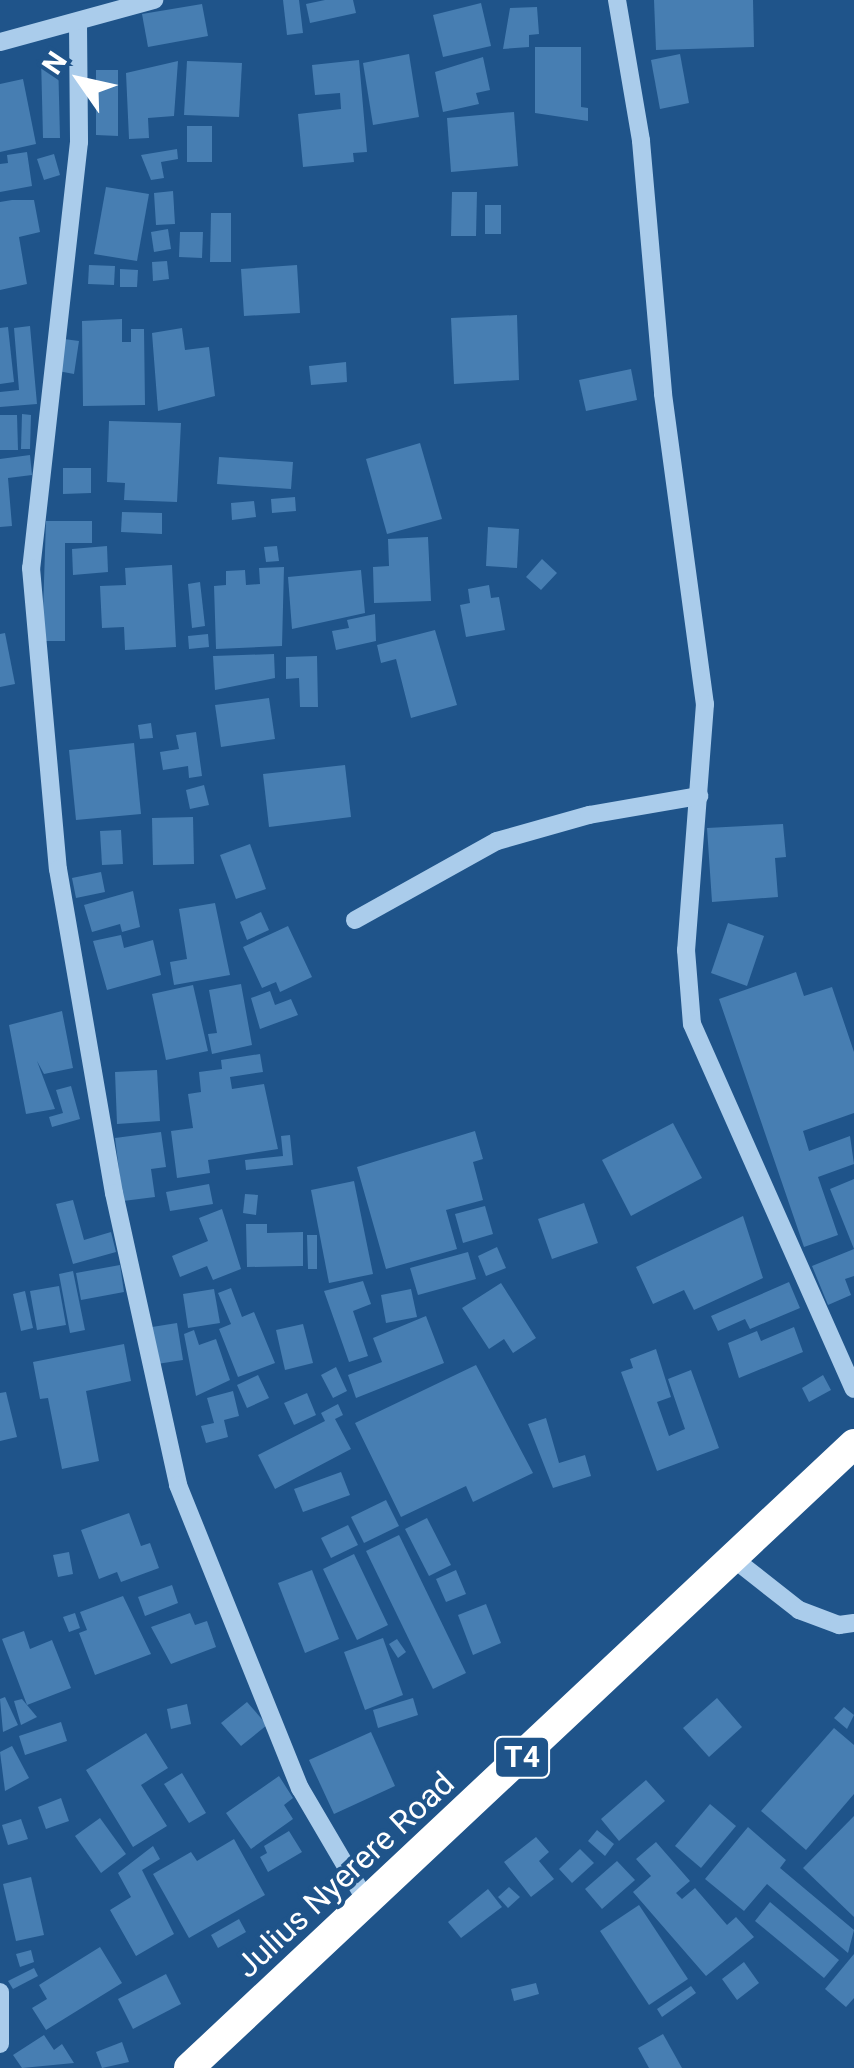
<!DOCTYPE html>
<html>
<head>
<meta charset="utf-8">
<style>
	body { margin:0 }
	#map { position:relative; width:854px; height:2068px; overflow:hidden; background:#1f548a; font-family:Roboto,sans-serif }
	div>[style] { position:absolute }
	[style*='--x'] { left:calc(var(--x)*1px); top:calc(var(--y)*1px); width:calc(var(--w)*1px); rotate:calc(var(--a)*1deg) }
	.building>* { inset:0; background:#477eb2 }
	.minor>* { height:18px; margin:-9px; padding:0 9px; transform-origin:9px; border-radius:9px; background:#aacceb }
	.highway>* { height:30px; margin:-15px; padding:0 15px; transform-origin:15px; border-radius:15px; background:#fff }
	span { translate:-50% -50%; white-space:nowrap; text-align:center; line-height:1.15; -webkit-text-stroke:8px #1f548a; paint-order:stroke }
	.shield-label span { padding:2px 8px; background:#1f548a; border:2px solid; border-radius:8px; -webkit-text-stroke-width:0 }
	.shield-label { font-size:30px; color:#fff; font-weight:700 }
	.street-label { font-size:32px; color:#fff }
	.north { position:absolute; left:30px; top:30px; width:100px; height:100px; -webkit-text-stroke:8px #1f548a; paint-order:stroke; rotate:304deg; font-size:28px; font-weight:700; line-height:40px; text-align:center; color:#fff }
	.north::after { content:''; display:block; margin:auto; width:35px; height:45px; background:#fff; clip-path:polygon(50% 0,100% 100%,50% 72%,0 100%) }
</style>
</head>
<body>
<div id="map">
	<div class="building">
		<div style="clip-path:polygon(283px 0,299px 0,303px 33px,287px 35px)"></div>
		<div style="clip-path:polygon(325px 0,353px 0,356px 13px,310px 23px,306px 4px)"></div>
		<div style="clip-path:polygon(654px 0,753px 0,754px 47px,656px 50px)"></div>
		<div style="clip-path:polygon(481px 3px,491px 46px,443px 57px,433px 15px)"></div>
		<div style="clip-path:polygon(202px 4px,208px 36px,148px 47px,142px 14px)"></div>
		<div style="clip-path:polygon(537px 7px,539px 34px,529px 35px,529px 47px,503px 49px,510px 8px)"></div>
		<div style="clip-path:polygon(535px 47px,581px 47px,581px 107px,588px 108px,588px 121px,535px 113px)"></div>
		<div style="clip-path:polygon(409px 54px,419px 117px,373px 125px,363px 63px)"></div>
		<div style="clip-path:polygon(680px 54px,689px 103px,660px 109px,651px 60px)"></div>
		<div style="clip-path:polygon(483px 57px,490px 90px,476px 93px,479px 104px,443px 112px,435px 72px)"></div>
		<div style="clip-path:polygon(41px 58px,58px 58px,60px 138px,43px 138px)"></div>
		<div style="clip-path:polygon(359px 60px,367px 152px,353px 153px,354px 162px,303px 167px,298px 114px,341px 109px,340px 93px,315px 95px,312px 65px)"></div>
		<div style="clip-path:polygon(178px 61px,174px 116px,148px 118px,149px 138px,129px 139px,126px 73px)"></div>
		<div style="clip-path:polygon(187px 61px,242px 63px,239px 117px,184px 115px)"></div>
		<div style="clip-path:polygon(96px 70px,118px 70px,118px 136px,96px 135px)"></div>
		<div style="clip-path:polygon(23px 79px,36px 144px,0 152px,0 84px)"></div>
		<div style="clip-path:polygon(514px 112px,518px 166px,451px 172px,447px 118px)"></div>
		<div style="clip-path:polygon(187px 126px,212px 126px,212px 162px,187px 162px)"></div>
		<div style="clip-path:polygon(177px 149px,178px 159px,161px 162px,164px 178px,151px 180px,141px 155px)"></div>
		<div style="clip-path:polygon(27px 152px,32px 186px,0 192px,0 164px,8px 163px,7px 155px)"></div>
		<div style="clip-path:polygon(54px 154px,60px 175px,44px 180px,37px 159px)"></div>
		<div style="clip-path:polygon(106px 187px,149px 194px,137px 261px,94px 254px)"></div>
		<div style="clip-path:polygon(173px 191px,175px 224px,156px 225px,154px 193px)"></div>
		<div style="clip-path:polygon(452px 192px,477px 192px,476px 236px,451px 236px)"></div>
		<div style="clip-path:polygon(12px 200px,34px 200px,40px 232px,19px 237px,27px 284px,0 290px,0 202px)"></div>
		<div style="clip-path:polygon(485px 205px,501px 205px,501px 234px,485px 234px)"></div>
		<div style="clip-path:polygon(211px 213px,231px 213px,231px 262px,210px 262px)"></div>
		<div style="clip-path:polygon(168px 229px,171px 249px,154px 252px,151px 232px)"></div>
		<div style="clip-path:polygon(180px 232px,203px 232px,202px 258px,179px 257px)"></div>
		<div style="clip-path:polygon(167px 261px,169px 279px,153px 281px,152px 262px)"></div>
		<div style="clip-path:polygon(89px 265px,115px 266px,114px 285px,88px 284px)"></div>
		<div style="clip-path:polygon(297px 265px,300px 313px,244px 316px,241px 269px)"></div>
		<div style="clip-path:polygon(120px 269px,138px 270px,137px 287px,120px 287px)"></div>
		<div style="clip-path:polygon(517px 315px,519px 380px,454px 384px,451px 318px)"></div>
		<div style="clip-path:polygon(122px 319px,122px 342px,131px 342px,131px 329px,144px 329px,145px 405px,83px 406px,82px 321px)"></div>
		<div style="clip-path:polygon(30px 326px,37px 404px,0 407px,0 392px,19px 390px,14px 328px)"></div>
		<div style="clip-path:polygon(8px 327px,14px 382px,0 384px,0 328px)"></div>
		<div style="clip-path:polygon(182px 328px,185px 350px,209px 347px,215px 396px,158px 411px,152px 333px)"></div>
		<div style="clip-path:polygon(64px 339px,79px 341px,74px 374px,58px 371px)"></div>
		<div style="clip-path:polygon(346px 362px,347px 382px,311px 385px,309px 366px)"></div>
		<div style="clip-path:polygon(631px 369px,637px 400px,586px 411px,579px 380px)"></div>
		<div style="clip-path:polygon(22px 414px,31px 415px,30px 449px,21px 449px)"></div>
		<div style="clip-path:polygon(0 415px,17px 415px,18px 450px,0 450px)"></div>
		<div style="clip-path:polygon(109px 421px,181px 423px,177px 502px,124px 500px,125px 483px,107px 482px)"></div>
		<div style="clip-path:polygon(420px 443px,442px 519px,387px 534px,366px 459px)"></div>
		<div style="clip-path:polygon(30px 455px,32px 475px,8px 478px,12px 526px,0 527px,0 459px)"></div>
		<div style="clip-path:polygon(219px 457px,293px 462px,291px 489px,217px 484px)"></div>
		<div style="clip-path:polygon(63px 468px,91px 468px,91px 493px,63px 494px)"></div>
		<div style="clip-path:polygon(295px 497px,296px 511px,272px 513px,271px 499px)"></div>
		<div style="clip-path:polygon(254px 501px,256px 517px,232px 520px,231px 503px)"></div>
		<div style="clip-path:polygon(122px 512px,162px 513px,162px 534px,121px 532px)"></div>
		<div style="clip-path:polygon(46px 521px,92px 521px,92px 543px,65px 543px,65px 641px,42px 641px)"></div>
		<div style="clip-path:polygon(488px 527px,519px 529px,517px 568px,486px 566px)"></div>
		<div style="clip-path:polygon(428px 537px,431px 601px,374px 603px,373px 567px,389px 566px,388px 539px)"></div>
		<div style="clip-path:polygon(107px 546px,108px 572px,73px 575px,72px 549px)"></div>
		<div style="clip-path:polygon(277px 546px,279px 561px,266px 562px,264px 547px)"></div>
		<div style="clip-path:polygon(542px 559px,557px 573px,541px 590px,526px 577px)"></div>
		<div style="clip-path:polygon(172px 565px,176px 647px,125px 650px,124px 627px,102px 628px,100px 586px,126px 585px,125px 568px)"></div>
		<div style="clip-path:polygon(284px 567px,282px 646px,216px 649px,214px 586px,226px 585px,226px 571px,245px 570px,246px 585px,260px 584px,259px 568px)"></div>
		<div style="clip-path:polygon(361px 570px,365px 613px,292px 629px,288px 577px)"></div>
		<div style="clip-path:polygon(200px 582px,205px 626px,192px 628px,188px 584px)"></div>
		<div style="clip-path:polygon(489px 585px,491px 598px,499px 597px,505px 630px,466px 637px,460px 605px,470px 603px,468px 589px)"></div>
		<div style="clip-path:polygon(375px 614px,376px 641px,336px 650px,332px 631px,349px 628px,347px 620px)"></div>
		<div style="clip-path:polygon(435px 630px,457px 705px,411px 718px,396px 659px,381px 663px,377px 645px)"></div>
		<div style="clip-path:polygon(5px 633px,15px 684px,0 687px,0 634px)"></div>
		<div style="clip-path:polygon(208px 634px,209px 647px,189px 649px,188px 636px)"></div>
		<div style="clip-path:polygon(274px 654px,275px 678px,215px 690px,213px 656px)"></div>
		<div style="clip-path:polygon(317px 656px,318px 707px,300px 707px,299px 678px,286px 679px,286px 657px)"></div>
		<div style="clip-path:polygon(269px 698px,275px 739px,221px 747px,215px 705px)"></div>
		<div style="clip-path:polygon(151px 723px,153px 738px,140px 739px,138px 725px)"></div>
		<div style="clip-path:polygon(196px 732px,202px 776px,189px 778px,188px 766px,163px 770px,160px 752px,179px 749px,176px 735px)"></div>
		<div style="clip-path:polygon(134px 743px,141px 814px,76px 820px,69px 750px)"></div>
		<div style="clip-path:polygon(345px 765px,351px 817px,269px 827px,263px 774px)"></div>
		<div style="clip-path:polygon(204px 785px,209px 805px,190px 809px,186px 790px)"></div>
		<div style="clip-path:polygon(193px 817px,194px 864px,153px 865px,152px 818px)"></div>
		<div style="clip-path:polygon(783px 824px,786px 857px,775px 858px,778px 897px,712px 902px,707px 828px)"></div>
		<div style="clip-path:polygon(121px 830px,123px 864px,102px 865px,100px 831px)"></div>
		<div style="clip-path:polygon(250px 844px,266px 889px,236px 899px,220px 855px)"></div>
		<div style="clip-path:polygon(101px 872px,105px 892px,76px 898px,72px 878px)"></div>
		<div style="clip-path:polygon(133px 891px,140px 927px,122px 932px,120px 924px,92px 932px,84px 905px)"></div>
		<div style="clip-path:polygon(215px 903px,230px 975px,174px 985px,170px 962px,187px 959px,179px 909px)"></div>
		<div style="clip-path:polygon(261px 912px,269px 930px,247px 940px,240px 922px)"></div>
		<div style="clip-path:polygon(728px 923px,764px 936px,747px 986px,711px 973px)"></div>
		<div style="clip-path:polygon(288px 926px,312px 977px,280px 992px,276px 982px,262px 988px,243px 947px)"></div>
		<div style="clip-path:polygon(121px 935px,124px 948px,153px 940px,161px 975px,107px 990px,93px 941px)"></div>
		<div style="clip-path:polygon(796px 972px,804px 996px,832px 987px,854px 1052px,854px 1113px,803px 1131px,809px 1151px,850px 1136px,854px 1164px,818px 1177px,838px 1235px,804px 1247px,719px 999px)"></div>
		<div style="clip-path:polygon(241px 984px,252px 1045px,212px 1054px,208px 1034px,217px 1033px,209px 990px)"></div>
		<div style="clip-path:polygon(193px 985px,208px 1051px,166px 1060px,152px 994px)"></div>
		<div style="clip-path:polygon(270px 991px,275px 1005px,291px 999px,298px 1015px,260px 1029px,251px 998px)"></div>
		<div style="clip-path:polygon(62px 1011px,73px 1068px,44px 1074px,37px 1061px,55px 1109px,26px 1114px,9px 1025px)"></div>
		<div style="clip-path:polygon(260px 1054px,263px 1072px,230px 1077px,232px 1089px,264px 1084px,278px 1149px,208px 1160px,210px 1173px,177px 1178px,171px 1131px,193px 1128px,188px 1094px,201px 1092px,199px 1072px,222px 1069px,221px 1060px)"></div>
		<div style="clip-path:polygon(157px 1070px,160px 1121px,117px 1124px,115px 1072px)"></div>
		<div style="clip-path:polygon(71px 1086px,80px 1119px,52px 1127px,49px 1117px,63px 1113px,56px 1090px)"></div>
		<div style="clip-path:polygon(673px 1123px,702px 1178px,631px 1216px,602px 1160px)"></div>
		<div style="clip-path:polygon(475px 1131px,483px 1159px,473px 1162px,483px 1200px,446px 1210px,457px 1249px,386px 1269px,357px 1167px)"></div>
		<div style="clip-path:polygon(161px 1132px,166px 1167px,151px 1169px,155px 1197px,123px 1201px,115px 1138px)"></div>
		<div style="clip-path:polygon(290px 1135px,293px 1165px,246px 1170px,245px 1160px,283px 1156px,281px 1136px)"></div>
		<div style="clip-path:polygon(854px 1179px,854px 1276px,845px 1279px,851px 1295px,828px 1305px,812px 1266px,854px 1249px,830px 1189px)"></div>
		<div style="clip-path:polygon(354px 1181px,373px 1274px,329px 1283px,311px 1190px)"></div>
		<div style="clip-path:polygon(209px 1184px,213px 1204px,170px 1211px,166px 1192px)"></div>
		<div style="clip-path:polygon(245px 1194px,258px 1195px,256px 1215px,243px 1213px)"></div>
		<div style="clip-path:polygon(73px 1200px,84px 1240px,111px 1232px,116px 1252px,73px 1264px,56px 1204px)"></div>
		<div style="clip-path:polygon(584px 1203px,598px 1243px,552px 1259px,538px 1219px)"></div>
		<div style="clip-path:polygon(485px 1206px,493px 1234px,463px 1243px,455px 1214px)"></div>
		<div style="clip-path:polygon(222px 1209px,241px 1269px,213px 1280px,207px 1266px,180px 1277px,172px 1256px,208px 1241px,199px 1218px)"></div>
		<div style="clip-path:polygon(743px 1216px,763px 1278px,694px 1310px,684px 1290px,653px 1304px,636px 1267px)"></div>
		<div style="clip-path:polygon(246px 1224px,267px 1224px,267px 1233px,303px 1232px,303px 1266px,247px 1267px)"></div>
		<div style="clip-path:polygon(307px 1235px,317px 1235px,317px 1269px,308px 1269px)"></div>
		<div style="clip-path:polygon(497px 1247px,506px 1268px,486px 1276px,478px 1256px)"></div>
		<div style="clip-path:polygon(468px 1252px,476px 1279px,418px 1295px,410px 1268px)"></div>
		<div style="clip-path:polygon(120px 1265px,124px 1292px,81px 1300px,76px 1273px)"></div>
		<div style="clip-path:polygon(73px 1271px,85px 1330px,70px 1333px,59px 1274px)"></div>
		<div style="clip-path:polygon(363px 1281px,371px 1304px,353px 1311px,368px 1356px,349px 1362px,324px 1291px)"></div>
		<div style="clip-path:polygon(789px 1282px,800px 1308px,750px 1329px,745px 1319px,718px 1331px,711px 1316px)"></div>
		<div style="clip-path:polygon(501px 1283px,536px 1338px,513px 1353px,504px 1339px,489px 1349px,462px 1308px)"></div>
		<div style="clip-path:polygon(59px 1286px,66px 1325px,37px 1330px,30px 1291px)"></div>
		<div style="clip-path:polygon(231px 1288px,242px 1317px,254px 1312px,275px 1363px,238px 1377px,219px 1329px,231px 1324px,218px 1293px)"></div>
		<div style="clip-path:polygon(214px 1289px,220px 1323px,188px 1328px,183px 1294px)"></div>
		<div style="clip-path:polygon(411px 1289px,417px 1317px,386px 1323px,381px 1295px)"></div>
		<div style="clip-path:polygon(25px 1291px,33px 1328px,21px 1331px,13px 1294px)"></div>
		<div style="clip-path:polygon(426px 1316px,444px 1363px,356px 1398px,348px 1375px,382px 1362px,373px 1338px)"></div>
		<div style="clip-path:polygon(177px 1323px,183px 1360px,157px 1364px,152px 1327px)"></div>
		<div style="clip-path:polygon(303px 1324px,313px 1363px,285px 1370px,276px 1330px)"></div>
		<div style="clip-path:polygon(794px 1327px,803px 1352px,739px 1378px,728px 1343px,757px 1331px,761px 1341px)"></div>
		<div style="clip-path:polygon(194px 1330px,199px 1345px,216px 1339px,230px 1380px,196px 1396px,184px 1334px)"></div>
		<div style="clip-path:polygon(124px 1344px,131px 1381px,86px 1391px,99px 1461px,62px 1469px,48px 1398px,40px 1399px,33px 1362px)"></div>
		<div style="clip-path:polygon(656px 1349px,671px 1397px,657px 1402px,669px 1436px,685px 1429px,668px 1379px,691px 1370px,719px 1448px,657px 1471px,621px 1372px,633px 1368px,630px 1359px)"></div>
		<div style="clip-path:polygon(476px 1365px,533px 1473px,473px 1502px,466px 1486px,401px 1517px,355px 1423px)"></div>
		<div style="clip-path:polygon(336px 1367px,347px 1391px,333px 1398px,321px 1375px)"></div>
		<div style="clip-path:polygon(258px 1375px,269px 1398px,247px 1408px,237px 1385px)"></div>
		<div style="clip-path:polygon(823px 1375px,831px 1390px,809px 1402px,802px 1388px)"></div>
		<div style="clip-path:polygon(233px 1391px,239px 1416px,224px 1420px,228px 1437px,206px 1443px,201px 1426px,214px 1423px,207px 1398px)"></div>
		<div style="clip-path:polygon(6px 1392px,17px 1437px,0 1441px,0 1393px)"></div>
		<div style="clip-path:polygon(307px 1393px,316px 1415px,294px 1425px,284px 1403px)"></div>
		<div style="clip-path:polygon(338px 1404px,343px 1415px,335px 1419px,351px 1449px,275px 1489px,258px 1455px,325px 1421px,321px 1413px)"></div>
		<div style="clip-path:polygon(546px 1418px,559px 1463px,585px 1455px,591px 1476px,553px 1488px,528px 1424px)"></div>
		<div style="clip-path:polygon(341px 1472px,350px 1495px,303px 1512px,294px 1489px)"></div>
		<div style="clip-path:polygon(386px 1500px,399px 1526px,364px 1543px,351px 1517px)"></div>
		<div style="clip-path:polygon(129px 1513px,141px 1546px,150px 1543px,159px 1568px,121px 1582px,117px 1572px,99px 1579px,81px 1530px)"></div>
		<div style="clip-path:polygon(427px 1518px,451px 1565px,429px 1576px,405px 1529px)"></div>
		<div style="clip-path:polygon(348px 1525px,358px 1545px,331px 1558px,321px 1538px)"></div>
		<div style="clip-path:polygon(399px 1535px,466px 1673px,433px 1689px,366px 1551px)"></div>
		<div style="clip-path:polygon(69px 1552px,73px 1574px,58px 1577px,53px 1555px)"></div>
		<div style="clip-path:polygon(354px 1554px,388px 1625px,357px 1640px,323px 1569px)"></div>
		<div style="clip-path:polygon(312px 1570px,339px 1639px,305px 1653px,278px 1583px)"></div>
		<div style="clip-path:polygon(456px 1570px,466px 1594px,446px 1602px,436px 1579px)"></div>
		<div style="clip-path:polygon(172px 1585px,178px 1603px,145px 1616px,138px 1597px)"></div>
		<div style="clip-path:polygon(123px 1596px,151px 1654px,95px 1675px,79px 1633px,87px 1630px,80px 1612px)"></div>
		<div style="clip-path:polygon(486px 1604px,501px 1643px,473px 1655px,458px 1615px)"></div>
		<div style="clip-path:polygon(75px 1613px,80px 1628px,69px 1632px,63px 1617px)"></div>
		<div style="clip-path:polygon(190px 1613px,195px 1625px,207px 1621px,216px 1647px,171px 1664px,151px 1627px)"></div>
		<div style="clip-path:polygon(24px 1631px,30px 1649px,52px 1640px,71px 1688px,27px 1705px,2px 1639px)"></div>
		<div style="clip-path:polygon(383px 1638px,403px 1695px,365px 1710px,344px 1652px)"></div>
		<div style="clip-path:polygon(397px 1639px,406px 1652px,398px 1658px,389px 1644px)"></div>
		<div style="clip-path:polygon(5px 1697px,18px 1725px,3px 1732px,0 1699px)"></div>
		<div style="clip-path:polygon(413px 1698px,418px 1715px,378px 1728px,373px 1710px)"></div>
		<div style="clip-path:polygon(717px 1698px,742px 1727px,709px 1757px,683px 1728px)"></div>
		<div style="clip-path:polygon(22px 1699px,37px 1717px,21px 1725px,14px 1701px)"></div>
		<div style="clip-path:polygon(247px 1702px,267px 1725px,241px 1746px,221px 1723px)"></div>
		<div style="clip-path:polygon(187px 1704px,191px 1724px,171px 1729px,167px 1709px)"></div>
		<div style="clip-path:polygon(844px 1707px,854px 1715px,847px 1729px,834px 1718px)"></div>
		<div style="clip-path:polygon(61px 1722px,67px 1741px,25px 1755px,19px 1736px)"></div>
		<div style="clip-path:polygon(834px 1728px,854px 1745px,854px 1794px,806px 1850px,761px 1811px)"></div>
		<div style="clip-path:polygon(371px 1732px,395px 1786px,334px 1814px,309px 1760px)"></div>
		<div style="clip-path:polygon(146px 1733px,168px 1768px,141px 1785px,167px 1826px,133px 1847px,86px 1770px)"></div>
		<div style="clip-path:polygon(12px 1746px,29px 1778px,5px 1791px,0 1752px)"></div>
		<div style="clip-path:polygon(182px 1773px,206px 1813px,189px 1823px,164px 1784px)"></div>
		<div style="clip-path:polygon(279px 1776px,293px 1798px,284px 1805px,293px 1819px,251px 1849px,226px 1813px)"></div>
		<div style="clip-path:polygon(646px 1780px,665px 1801px,619px 1841px,601px 1819px)"></div>
		<div style="clip-path:polygon(61px 1798px,69px 1821px,46px 1829px,38px 1807px)"></div>
		<div style="clip-path:polygon(710px 1804px,736px 1826px,701px 1868px,675px 1846px)"></div>
		<div style="clip-path:polygon(854px 1816px,854px 1917px,803px 1868px)"></div>
		<div style="clip-path:polygon(100px 1818px,126px 1854px,101px 1873px,75px 1836px)"></div>
		<div style="clip-path:polygon(21px 1819px,28px 1839px,8px 1845px,2px 1825px)"></div>
		<div style="clip-path:polygon(748px 1827px,786px 1860px,780px 1868px,854px 1930px,848px 1953px,767px 1884px,744px 1911px,705px 1879px)"></div>
		<div style="clip-path:polygon(597px 1830px,614px 1844px,605px 1856px,588px 1841px)"></div>
		<div style="clip-path:polygon(289px 1831px,302px 1852px,268px 1872px,260px 1857px,267px 1853px,264px 1846px)"></div>
		<div style="clip-path:polygon(536px 1837px,549px 1852px,539px 1861px,554px 1879px,531px 1897px,504px 1862px)"></div>
		<div style="clip-path:polygon(234px 1839px,265px 1895px,189px 1938px,153px 1874px,191px 1852px,197px 1861px)"></div>
		<div style="clip-path:polygon(656px 1842px,690px 1881px,676px 1893px,682px 1899px,695px 1888px,727px 1925px,736px 1917px,754px 1937px,706px 1976px,633px 1892px,651px 1876px,636px 1859px)"></div>
		<div style="clip-path:polygon(153px 1846px,160px 1859px,142px 1870px,174px 1934px,136px 1956px,110px 1910px,131px 1897px,118px 1873px)"></div>
		<div style="clip-path:polygon(580px 1849px,594px 1863px,572px 1883px,559px 1869px)"></div>
		<div style="clip-path:polygon(617px 1861px,635px 1880px,602px 1909px,585px 1889px)"></div>
		<div style="clip-path:polygon(31px 1877px,44px 1935px,16px 1941px,3px 1884px)"></div>
		<div style="clip-path:polygon(509px 1887px,520px 1897px,508px 1908px,498px 1897px)"></div>
		<div style="clip-path:polygon(488px 1889px,502px 1907px,461px 1938px,448px 1922px)"></div>
		<div style="clip-path:polygon(770px 1902px,839px 1960px,824px 1978px,755px 1921px)"></div>
		<div style="clip-path:polygon(639px 1905px,688px 1979px,649px 2005px,600px 1931px)"></div>
		<div style="clip-path:polygon(239px 1919px,246px 1932px,218px 1948px,211px 1935px)"></div>
		<div style="clip-path:polygon(100px 1947px,122px 1983px,46px 2030px,32px 2008px,47px 1999px,39px 1985px)"></div>
		<div style="clip-path:polygon(31px 1950px,34px 1962px,20px 1967px,16px 1954px)"></div>
		<div style="clip-path:polygon(854px 1954px,854px 1998px,846px 2007px,825px 1989px)"></div>
		<div style="clip-path:polygon(744px 1962px,759px 1983px,737px 2000px,722px 1979px)"></div>
		<div style="clip-path:polygon(34px 1968px,38px 1976px,13px 1989px,8px 1981px)"></div>
		<div style="clip-path:polygon(166px 1974px,181px 2004px,133px 2029px,118px 1999px)"></div>
		<div style="clip-path:polygon(536px 1983px,539px 1994px,514px 2001px,511px 1989px)"></div>
		<div style="clip-path:polygon(691px 1986px,696px 1993px,662px 2017px,657px 2009px)"></div>
		<div style="clip-path:polygon(663px 2034px,682px 2068px,649px 2068px,638px 2048px)"></div>
		<div style="clip-path:polygon(44px 2035px,54px 2050px,62px 2044px,74px 2063px,22px 2068px,13px 2055px)"></div>
		<div style="clip-path:polygon(122px 2042px,129px 2062px,102px 2068px,96px 2052px)"></div>
	</div>
	<div class="minor">
		<div style="--x:617;--y:0;--w:143;--a:80.3"></div>
		<div style="--x:641;--y:141;--w:254;--a:85"></div>
		<div style="--x:663;--y:394;--w:313;--a:82.3"></div>
		<div style="--x:705;--y:704;--w:247;--a:94.4"></div>
		<div style="--x:686;--y:950;--w:74;--a:85.4"></div>
		<div style="--x:692;--y:1024;--w:399;--a:66.1"></div>
		<div style="--x:78;--y:24;--w:118;--a:89.5"></div>
		<div style="--x:79;--y:142;--w:429;--a:96.4"></div>
		<div style="--x:31;--y:568;--w:302;--a:84.9"></div>
		<div style="--x:58;--y:869;--w:329;--a:80.2"></div>
		<div style="--x:114;--y:1193;--w:299;--a:77.6"></div>
		<div style="--x:178;--y:1485;--w:327;--a:68.1"></div>
		<div style="--x:300;--y:1788;--w:132;--a:59.6"></div>
		<div style="--x:0;--y:42;--w:160;--a:-15.3"></div>
		<div style="--x:355;--y:920;--w:162;--a:-29.1"></div>
		<div style="--x:497;--y:841;--w:96;--a:-15.8"></div>
		<div style="--x:589;--y:815;--w:112;--a:-9.8"></div>
		<div style="--x:734;--y:1559;--w:83;--a:38.1"></div>
		<div style="--x:799;--y:1610;--w:43;--a:20.6"></div>
		<div style="--x:839;--y:1625;--w:15;--a:-8"></div>
		<div style="--x:0;--y:1992;--w:52;--a:90"></div>
	</div>
	<div class="highway">
		<div style="--x:189;--y:2068;--w:912;--a:-43.18"></div>
	</div>
	<div class="shield-label">
		<span style="left:522px;top:1757px">T4</span>
	</div>
	<div class="street-label">
		<span style="left:345px;top:1875px;rotate:-43deg">Julius Nyerere Road</span>
	</div>
	<div class="north">N</div>
</div>
</body>
</html>
